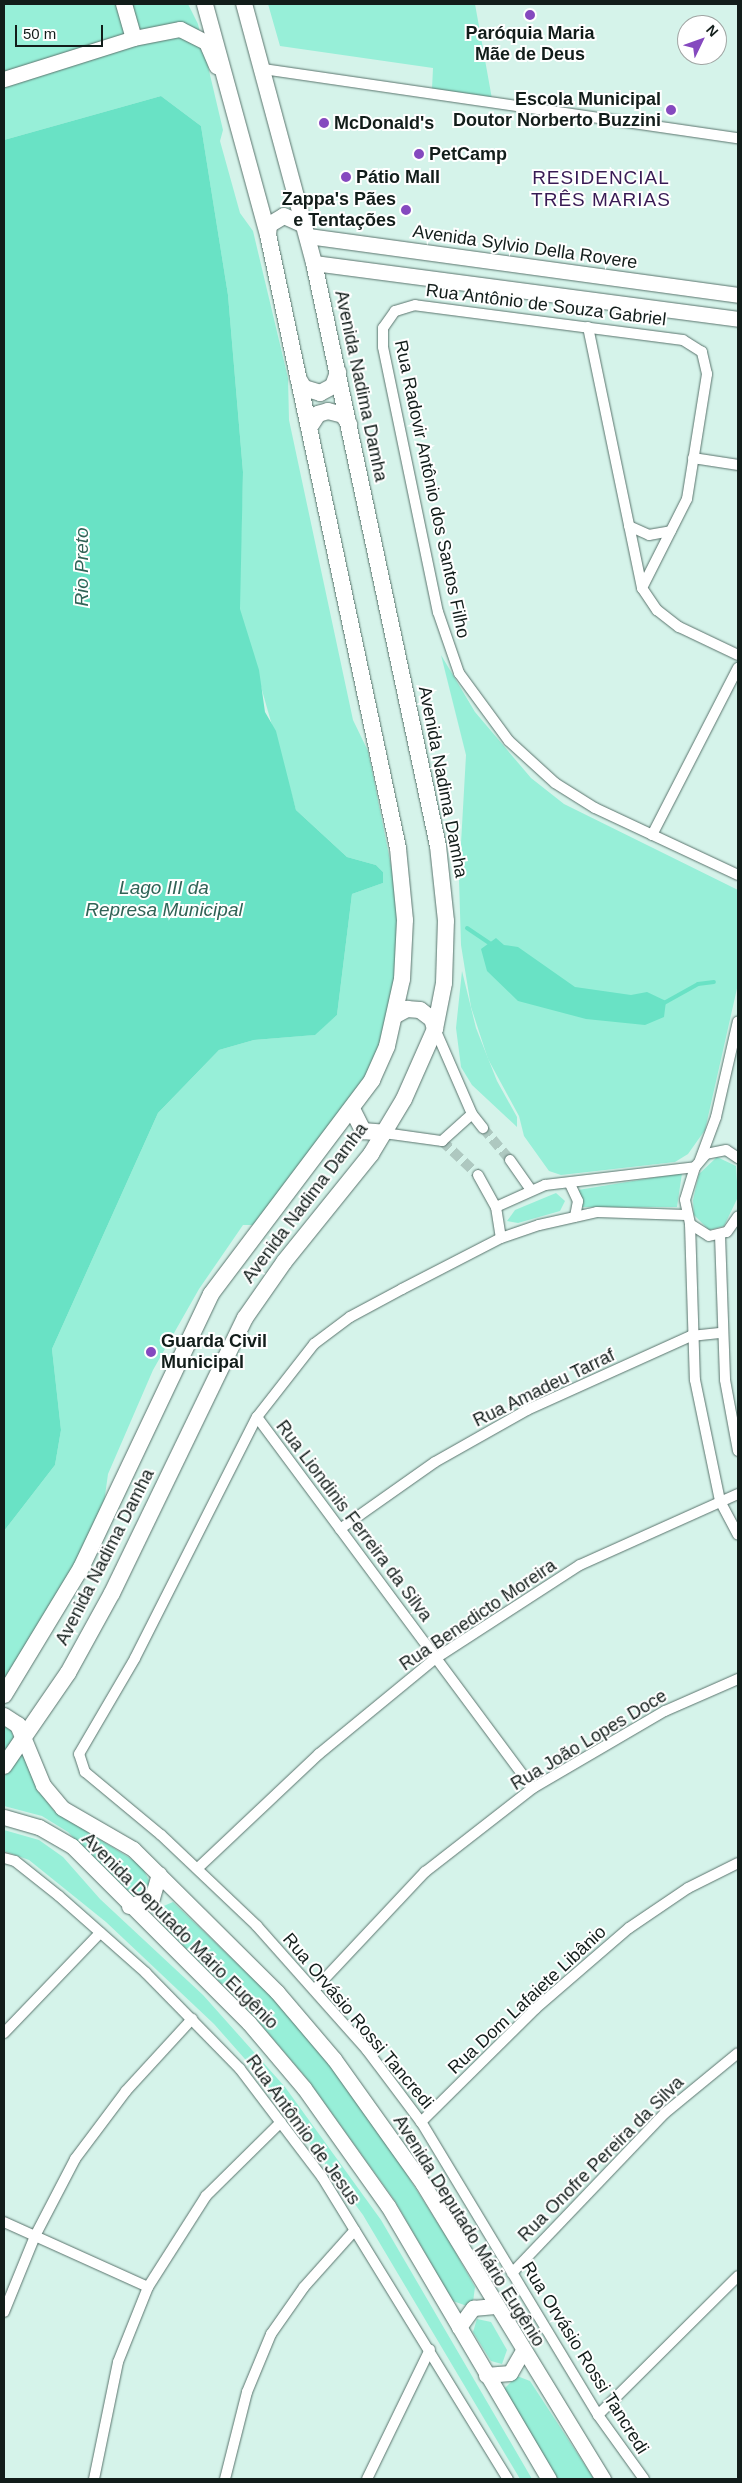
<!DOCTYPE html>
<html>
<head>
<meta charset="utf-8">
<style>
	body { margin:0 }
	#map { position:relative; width:742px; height:2483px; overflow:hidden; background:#d5f3ea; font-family:Helvetica,sans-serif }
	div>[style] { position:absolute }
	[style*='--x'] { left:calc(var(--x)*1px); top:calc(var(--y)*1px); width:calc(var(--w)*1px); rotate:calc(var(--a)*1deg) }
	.green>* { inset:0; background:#97efd8 }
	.water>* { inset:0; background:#69e2c5 }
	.stream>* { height:4px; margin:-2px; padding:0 2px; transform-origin:2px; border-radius:2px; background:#69e2c5 }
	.street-tunnel>* { height:10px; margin-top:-5px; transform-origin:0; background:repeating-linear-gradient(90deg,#aec8c0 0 10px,transparent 0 15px) }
	.roads { filter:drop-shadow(0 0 1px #5a746d) drop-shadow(0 0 1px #5a746d) }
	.street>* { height:10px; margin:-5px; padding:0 5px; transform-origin:5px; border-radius:5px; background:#fff }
	.secondary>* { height:15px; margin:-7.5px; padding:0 7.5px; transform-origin:7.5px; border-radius:7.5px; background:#fff }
	.primary>* { height:16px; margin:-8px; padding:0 8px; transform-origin:8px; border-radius:8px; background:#fff }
	.dots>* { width:14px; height:14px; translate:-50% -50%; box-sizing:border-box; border:2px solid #fff; border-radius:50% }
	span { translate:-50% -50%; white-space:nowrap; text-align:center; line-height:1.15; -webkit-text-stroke:4px #fff; paint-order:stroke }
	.poi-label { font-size:18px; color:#121d1a; font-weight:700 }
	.right { translate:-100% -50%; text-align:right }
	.left { translate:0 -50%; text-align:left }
	.street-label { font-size:18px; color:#121d1a }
	.neighbourhood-label { font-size:19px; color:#381b54; letter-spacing:1px }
	.water-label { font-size:19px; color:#306356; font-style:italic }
	.frame { position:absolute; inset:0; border:5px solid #121d1a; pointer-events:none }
	.north { position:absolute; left:677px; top:15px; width:50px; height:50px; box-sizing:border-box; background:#fff; border:1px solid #a0a5a3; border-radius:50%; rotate:48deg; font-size:14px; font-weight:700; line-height:20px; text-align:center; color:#121d1a }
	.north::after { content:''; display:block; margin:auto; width:18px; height:22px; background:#8549bf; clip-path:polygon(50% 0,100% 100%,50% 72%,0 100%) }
	.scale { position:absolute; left:15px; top:25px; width:88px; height:22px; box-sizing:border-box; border:2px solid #121d1a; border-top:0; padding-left:6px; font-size:15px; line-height:18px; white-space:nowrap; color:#121d1a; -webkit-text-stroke:4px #fff; paint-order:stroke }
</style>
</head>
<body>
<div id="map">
	<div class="green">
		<div style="clip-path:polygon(4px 4px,188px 4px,198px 24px,223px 130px,220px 141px,240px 213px,253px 231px,288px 378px,289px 420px,353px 720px,368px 751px,393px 875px,397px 921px,394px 981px,383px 1035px,364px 1081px,253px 1225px,243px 1225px,199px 1289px,153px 1370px,108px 1474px,104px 1503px,69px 1580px,4px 1683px,4px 1531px,55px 1465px,61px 1430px,52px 1349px,158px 1113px,219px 1050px,254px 1040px,314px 1035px,337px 1015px,352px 894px,383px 883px,383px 872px,376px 865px,347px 857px,296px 810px,239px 609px,243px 472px,228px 295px,201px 126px,161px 96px,4px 140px)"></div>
		<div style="clip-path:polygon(268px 4px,475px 4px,492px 99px,432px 89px,433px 68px,280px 46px)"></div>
		<div style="clip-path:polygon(441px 655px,475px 712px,531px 778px,564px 804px,738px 890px,738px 984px,705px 1130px,688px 1154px,675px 1162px,561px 1175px,549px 1171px,524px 1136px,519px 1116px,488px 1059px,471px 1007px,461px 945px,459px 879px,466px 755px)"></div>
		<div style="clip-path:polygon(462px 971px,476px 1028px,497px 1081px,517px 1117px,517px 1127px,472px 1085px,461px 1067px,456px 1028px)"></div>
		<div style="clip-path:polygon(717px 1157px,736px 1166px,738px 1197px,724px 1226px,709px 1230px,694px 1215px,693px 1200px,699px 1174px)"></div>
		<div style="clip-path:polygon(682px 1173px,677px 1207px,581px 1207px,578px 1190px)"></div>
		<div style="clip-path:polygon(556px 1193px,565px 1201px,560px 1211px,518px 1223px,507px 1221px,515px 1210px)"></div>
		<div style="clip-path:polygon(4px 1725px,11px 1729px,14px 1740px,4px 1752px)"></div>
		<div style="clip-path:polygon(23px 1752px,37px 1788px,54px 1811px,141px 1865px,153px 1888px,135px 1900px,68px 1832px,42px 1816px,4px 1806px,4px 1777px)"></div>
		<div style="clip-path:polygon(4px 1830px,39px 1840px,63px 1857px,100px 1899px,203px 1995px,285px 2087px,381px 2220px,532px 2479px,520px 2479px,363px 2215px,260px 2076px,214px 2024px,106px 1922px,29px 1860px,4px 1851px)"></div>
		<div style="clip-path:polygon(173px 1902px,272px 1997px,329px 2064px,383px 2137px,449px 2241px,475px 2287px,473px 2302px,467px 2306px,453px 2301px,395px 2201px,308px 2080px,252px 2014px,160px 1923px,159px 1908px)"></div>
		<div style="clip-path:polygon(477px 2319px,491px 2322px,507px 2350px,502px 2364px,491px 2361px,473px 2332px)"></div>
		<div style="clip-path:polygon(517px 2376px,530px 2381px,594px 2479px,558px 2479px,504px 2389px)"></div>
	</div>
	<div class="water">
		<div style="clip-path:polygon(161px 96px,201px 126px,228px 295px,243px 472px,240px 609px,259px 670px,265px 712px,276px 731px,296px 810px,347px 857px,376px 865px,383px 872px,383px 883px,352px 894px,337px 1015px,315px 1035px,254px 1040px,219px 1050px,158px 1113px,52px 1349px,61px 1430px,55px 1465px,4px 1531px,4px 140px)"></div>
		<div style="clip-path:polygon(496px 938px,504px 945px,518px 947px,575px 987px,631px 995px,647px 992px,666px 1001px,664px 1017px,645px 1025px,586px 1019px,518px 1001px,487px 971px,481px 949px)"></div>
	</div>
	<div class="stream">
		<div style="--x:467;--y:928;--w:30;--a:34"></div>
		<div style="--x:664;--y:1003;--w:39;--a:-29"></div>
		<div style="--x:698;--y:984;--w:16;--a:-7"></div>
	</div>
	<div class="street-tunnel">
		<div style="--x:483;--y:1128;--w:42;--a:49.8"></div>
		<div style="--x:442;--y:1141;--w:50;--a:43.4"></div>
	</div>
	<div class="roads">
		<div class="street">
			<div style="--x:263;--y:69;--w:480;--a:8.3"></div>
			<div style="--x:588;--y:327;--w:267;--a:78.3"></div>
			<div style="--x:642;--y:588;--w:27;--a:56"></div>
			<div style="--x:657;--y:610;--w:28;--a:38"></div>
			<div style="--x:679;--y:627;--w:65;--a:25.4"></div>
			<div style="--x:693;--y:458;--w:46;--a:8.8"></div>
			<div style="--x:629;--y:526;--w:22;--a:24"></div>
			<div style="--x:649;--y:535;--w:22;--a:-10"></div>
			<div style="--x:642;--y:588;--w:100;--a:-63.2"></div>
			<div style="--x:687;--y:499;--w:127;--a:-80.9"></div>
			<div style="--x:707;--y:374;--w:23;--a:-103"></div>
			<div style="--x:702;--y:352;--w:22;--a:-148"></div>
			<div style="--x:683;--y:340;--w:270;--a:-172.6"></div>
			<div style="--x:415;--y:305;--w:21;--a:163"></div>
			<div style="--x:395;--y:311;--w:21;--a:125"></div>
			<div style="--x:383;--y:328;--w:19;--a:90"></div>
			<div style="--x:383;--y:347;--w:271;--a:78.3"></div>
			<div style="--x:438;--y:612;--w:65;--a:71"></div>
			<div style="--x:459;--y:673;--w:84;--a:53.7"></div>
			<div style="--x:509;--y:741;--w:62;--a:42.4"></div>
			<div style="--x:555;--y:783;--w:47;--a:32"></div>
			<div style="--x:595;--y:808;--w:158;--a:25.1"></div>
			<div style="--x:652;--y:835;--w:188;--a:-62.8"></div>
			<div style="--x:472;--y:1114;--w:18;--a:52"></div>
			<div style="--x:384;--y:1133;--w:59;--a:7.9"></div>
			<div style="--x:442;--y:1141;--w:40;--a:-42"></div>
			<div style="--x:472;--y:1114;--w:93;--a:-113.5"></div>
			<div style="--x:738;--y:1158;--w:14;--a:-146"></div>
			<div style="--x:726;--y:1150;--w:20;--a:169"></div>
			<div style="--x:706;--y:1154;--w:17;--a:130"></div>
			<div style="--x:695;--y:1167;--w:34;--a:107"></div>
			<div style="--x:685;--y:1200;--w:25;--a:78"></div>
			<div style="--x:690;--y:1224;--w:22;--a:32"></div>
			<div style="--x:709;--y:1236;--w:18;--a:-13"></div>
			<div style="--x:727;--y:1232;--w:19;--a:-55"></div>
			<div style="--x:510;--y:1160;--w:35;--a:55"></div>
			<div style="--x:700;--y:1160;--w:46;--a:-69.6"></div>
			<div style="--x:716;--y:1117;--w:98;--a:-77.1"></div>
			<div style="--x:478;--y:1175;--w:37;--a:61"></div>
			<div style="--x:496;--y:1207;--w:31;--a:81"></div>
			<div style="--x:570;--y:1184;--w:19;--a:65"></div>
			<div style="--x:578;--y:1201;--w:16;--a:101"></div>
			<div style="--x:496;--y:1207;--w:54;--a:-24.2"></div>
			<div style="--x:545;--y:1185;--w:151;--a:-6.8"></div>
			<div style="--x:690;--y:1224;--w:156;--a:88.2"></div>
			<div style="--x:695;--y:1380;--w:124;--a:78.3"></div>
			<div style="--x:720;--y:1501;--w:38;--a:62"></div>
			<div style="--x:720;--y:1235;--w:145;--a:88"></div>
			<div style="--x:725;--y:1380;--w:72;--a:79.6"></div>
			<div style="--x:257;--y:1417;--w:462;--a:53.4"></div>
			<div style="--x:340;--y:1529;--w:116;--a:-35.2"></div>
			<div style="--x:435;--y:1462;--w:106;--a:-29.5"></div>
			<div style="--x:527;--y:1410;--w:180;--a:-24.3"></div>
			<div style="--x:691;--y:1336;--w:31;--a:-6"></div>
			<div style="--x:4;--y:1858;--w:11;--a:15"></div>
			<div style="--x:15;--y:1861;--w:56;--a:38.5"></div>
			<div style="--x:59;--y:1896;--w:116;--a:41.5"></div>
			<div style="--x:146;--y:1973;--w:134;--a:45.6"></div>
			<div style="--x:240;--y:2069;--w:136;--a:52.8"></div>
			<div style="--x:322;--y:2177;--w:355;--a:58.4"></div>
			<div style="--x:198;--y:1868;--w:166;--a:-43.3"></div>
			<div style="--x:319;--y:1754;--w:151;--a:-39.4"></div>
			<div style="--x:436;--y:1658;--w:171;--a:-32.9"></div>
			<div style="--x:580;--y:1565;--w:173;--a:-24.2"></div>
			<div style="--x:315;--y:1989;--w:161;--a:-46.8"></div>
			<div style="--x:425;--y:1872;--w:137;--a:-37.9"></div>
			<div style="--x:533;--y:1788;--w:153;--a:-30.3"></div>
			<div style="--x:665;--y:1711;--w:80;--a:-23.7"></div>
			<div style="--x:4;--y:2033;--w:139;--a:-46.2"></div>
			<div style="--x:421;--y:2122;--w:161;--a:-44.7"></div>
			<div style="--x:535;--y:2009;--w:124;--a:-40.8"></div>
			<div style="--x:629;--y:1928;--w:71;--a:-34.1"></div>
			<div style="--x:688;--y:1888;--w:56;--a:-26.6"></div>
			<div style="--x:4;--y:2222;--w:158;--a:24.3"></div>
			<div style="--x:512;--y:2273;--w:221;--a:-46.3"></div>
			<div style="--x:665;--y:2113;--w:94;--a:-39.4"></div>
			<div style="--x:4;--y:2312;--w:82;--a:-67.8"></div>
			<div style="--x:35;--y:2236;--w:87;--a:-62.5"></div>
			<div style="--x:75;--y:2159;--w:85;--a:-53.1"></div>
			<div style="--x:126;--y:2091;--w:98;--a:-47.5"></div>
			<div style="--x:598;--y:2415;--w:197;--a:-44.8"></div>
			<div style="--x:94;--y:2479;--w:119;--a:-78.4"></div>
			<div style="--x:118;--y:2362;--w:81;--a:-68.2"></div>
			<div style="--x:148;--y:2287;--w:108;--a:-57.5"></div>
			<div style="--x:206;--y:2196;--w:105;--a:-44.6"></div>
			<div style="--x:225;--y:2479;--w:90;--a:-75.8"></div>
			<div style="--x:247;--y:2392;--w:63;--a:-67.5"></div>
			<div style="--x:271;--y:2334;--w:57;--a:-54.9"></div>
			<div style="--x:304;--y:2287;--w:76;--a:-48.2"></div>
			<div style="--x:367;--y:2479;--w:144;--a:-64.1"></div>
			<div style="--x:644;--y:2479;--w:79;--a:-125.7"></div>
			<div style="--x:598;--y:2415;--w:342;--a:-121.1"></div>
			<div style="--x:421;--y:2122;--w:90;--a:-126.9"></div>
			<div style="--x:367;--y:2050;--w:166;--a:-131.6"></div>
			<div style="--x:257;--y:1926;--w:132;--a:-136.5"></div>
			<div style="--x:161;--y:1835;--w:99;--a:-140.3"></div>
			<div style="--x:85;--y:1772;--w:19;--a:-108"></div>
			<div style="--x:79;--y:1754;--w:111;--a:-59.7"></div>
			<div style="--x:135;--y:1658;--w:270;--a:-63.2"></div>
			<div style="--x:257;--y:1417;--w:93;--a:-52"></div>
			<div style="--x:314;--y:1344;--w:45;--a:-36.9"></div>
			<div style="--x:350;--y:1317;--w:59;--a:-28.3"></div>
			<div style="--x:402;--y:1289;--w:111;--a:-27.3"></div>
			<div style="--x:501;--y:1238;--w:40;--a:-18.9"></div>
			<div style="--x:539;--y:1225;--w:59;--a:-12.6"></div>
			<div style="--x:597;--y:1212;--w:89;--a:1.9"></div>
		</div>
		<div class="secondary">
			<div style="--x:4;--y:79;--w:136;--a:-17.5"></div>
			<div style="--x:134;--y:38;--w:47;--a:-11.1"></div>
			<div style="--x:180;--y:29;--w:29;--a:27"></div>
			<div style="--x:206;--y:42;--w:26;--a:67"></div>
			<div style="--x:308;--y:236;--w:434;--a:7.8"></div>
			<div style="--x:314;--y:263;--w:428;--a:7.5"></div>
			<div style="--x:24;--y:1739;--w:50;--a:67.6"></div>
			<div style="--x:43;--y:1785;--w:30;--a:50"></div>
			<div style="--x:62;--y:1808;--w:82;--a:30"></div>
			<div style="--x:133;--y:1849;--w:203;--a:44.8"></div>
			<div style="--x:277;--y:1992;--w:88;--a:49.6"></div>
			<div style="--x:334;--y:2059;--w:153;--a:54.5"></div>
			<div style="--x:423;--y:2184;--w:346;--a:58.6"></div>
			<div style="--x:4;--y:1817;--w:36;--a:16"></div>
			<div style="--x:39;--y:1827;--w:38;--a:30"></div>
			<div style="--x:72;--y:1846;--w:250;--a:45"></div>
			<div style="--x:249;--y:2023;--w:85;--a:49.8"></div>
			<div style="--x:304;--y:2088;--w:145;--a:54.6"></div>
			<div style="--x:388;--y:2206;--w:317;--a:59.5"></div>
			<div style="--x:129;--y:1906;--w:24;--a:-19"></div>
			<div style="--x:152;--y:1898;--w:25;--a:-74"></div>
			<div style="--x:459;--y:2327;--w:24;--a:-54"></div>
			<div style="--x:473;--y:2308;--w:22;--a:-5"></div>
			<div style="--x:486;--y:2375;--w:24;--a:-5"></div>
			<div style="--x:510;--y:2373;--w:24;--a:-60"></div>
		</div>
		<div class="primary">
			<div style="--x:124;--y:4;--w:35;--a:74"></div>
			<div style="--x:268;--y:235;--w:10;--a:-84"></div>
			<div style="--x:269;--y:225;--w:17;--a:-31"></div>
			<div style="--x:284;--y:216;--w:22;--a:24"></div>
			<div style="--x:298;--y:378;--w:12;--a:59"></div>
			<div style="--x:304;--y:388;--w:17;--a:17"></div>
			<div style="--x:320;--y:393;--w:15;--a:-28"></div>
			<div style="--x:333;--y:386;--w:15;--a:-70"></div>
			<div style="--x:309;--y:428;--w:17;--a:-57"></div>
			<div style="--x:318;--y:414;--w:10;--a:-17"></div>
			<div style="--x:328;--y:411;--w:16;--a:15"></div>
			<div style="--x:343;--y:415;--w:11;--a:56"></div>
			<div style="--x:396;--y:1015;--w:13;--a:-29"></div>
			<div style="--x:407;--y:1009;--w:13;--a:4"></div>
			<div style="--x:420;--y:1010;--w:15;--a:37"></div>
			<div style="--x:432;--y:1019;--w:10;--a:73"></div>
			<div style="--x:352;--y:1109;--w:25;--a:63"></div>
			<div style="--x:363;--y:1131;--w:21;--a:5"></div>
			<div style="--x:4;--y:1695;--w:149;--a:-58.8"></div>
			<div style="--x:81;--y:1568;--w:303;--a:-64.6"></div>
			<div style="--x:211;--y:1294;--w:268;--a:-53"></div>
			<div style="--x:372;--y:1080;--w:37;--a:-66"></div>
			<div style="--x:387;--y:1046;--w:69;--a:-77.4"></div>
			<div style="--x:402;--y:979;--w:59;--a:-87.1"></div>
			<div style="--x:405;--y:920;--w:72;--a:-95.6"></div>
			<div style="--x:398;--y:848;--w:627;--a:-101.97"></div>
			<div style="--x:268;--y:235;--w:239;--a:-105.3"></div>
			<div style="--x:4;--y:1716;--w:17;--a:33"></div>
			<div style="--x:18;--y:1725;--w:15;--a:67"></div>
			<div style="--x:4;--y:1766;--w:113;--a:-55.5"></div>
			<div style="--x:68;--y:1673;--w:91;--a:-61.2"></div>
			<div style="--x:112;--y:1593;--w:305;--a:-64.2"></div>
			<div style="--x:245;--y:1318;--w:68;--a:-55.1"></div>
			<div style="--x:284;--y:1262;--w:139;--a:-51.1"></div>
			<div style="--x:371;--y:1154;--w:64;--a:-59"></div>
			<div style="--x:404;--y:1099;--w:77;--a:-66.1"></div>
			<div style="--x:435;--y:1029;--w:47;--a:-78.9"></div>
			<div style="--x:444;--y:983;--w:62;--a:-88.2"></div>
			<div style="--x:446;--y:921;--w:75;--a:-96.1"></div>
			<div style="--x:438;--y:846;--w:596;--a:-102.01"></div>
			<div style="--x:314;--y:263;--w:268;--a:-105.1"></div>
		</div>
	</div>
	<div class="dots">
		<div style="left:530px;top:15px;background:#8549bf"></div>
		<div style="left:671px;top:110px;background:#8549bf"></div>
		<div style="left:324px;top:123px;background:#8549bf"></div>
		<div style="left:419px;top:154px;background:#8549bf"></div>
		<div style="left:346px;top:177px;background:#8549bf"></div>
		<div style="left:406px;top:210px;background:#8549bf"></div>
		<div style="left:151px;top:1352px;background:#8549bf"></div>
	</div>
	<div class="poi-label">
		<span style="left:530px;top:44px">Paróquia Maria<br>Mãe de Deus</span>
		<span class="right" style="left:661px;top:110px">Escola Municipal<br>Doutor Norberto Buzzini</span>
		<span class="left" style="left:334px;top:123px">McDonald's</span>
		<span class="left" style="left:429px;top:154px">PetCamp</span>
		<span class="left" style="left:356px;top:177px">Pátio Mall</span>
		<span class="right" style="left:396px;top:210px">Zappa's Pães<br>e Tentações</span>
		<span class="left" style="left:161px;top:1352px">Guarda Civil<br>Municipal</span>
	</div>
	<div class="street-label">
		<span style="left:525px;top:247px;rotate:8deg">Avenida Sylvio Della Rovere</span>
		<span style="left:546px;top:305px;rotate:7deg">Rua Antônio de Souza Gabriel</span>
		<span style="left:361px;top:386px;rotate:78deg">Avenida Nadima Damha</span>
		<span style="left:432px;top:489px;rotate:78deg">Rua Radovir Antônio dos Santos Filho</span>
		<span style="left:443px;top:782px;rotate:79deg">Avenida Nadima Damha</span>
		<span style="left:305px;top:1203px;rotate:-53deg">Avenida Nadima Damha</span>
		<span style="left:544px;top:1388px;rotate:-26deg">Rua Amadeu Tarraf</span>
		<span style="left:354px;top:1521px;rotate:53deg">Rua Liondinis Ferreira da Silva</span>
		<span style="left:105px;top:1557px;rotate:-63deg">Avenida Nadima Damha</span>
		<span style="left:478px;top:1615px;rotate:-34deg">Rua Benedicto Moreira</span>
		<span style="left:589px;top:1740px;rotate:-31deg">Rua João Lopes Doce</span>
		<span style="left:180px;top:1931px;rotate:45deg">Avenida Deputado Mário Eugênio</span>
		<span style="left:527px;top:2000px;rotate:-43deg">Rua Dom Lafaiete Libânio</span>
		<span style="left:358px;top:2021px;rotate:50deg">Rua Orvásio Rossi Tancredi</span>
		<span style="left:303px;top:2130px;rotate:54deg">Rua Antômio de Jesus</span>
		<span style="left:601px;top:2159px;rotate:-45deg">Rua Onofre Pereira da Silva</span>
		<span style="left:469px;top:2231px;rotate:58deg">Avenida Deputado Mário Eugênio</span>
		<span style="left:585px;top:2358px;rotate:58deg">Rua Orvásio Rossi Tancredi</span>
	</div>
	<div class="neighbourhood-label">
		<span style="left:601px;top:189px">RESIDENCIAL<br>TRÊS MARIAS</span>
	</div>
	<div class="water-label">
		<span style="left:82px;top:567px;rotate:-90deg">Rio Preto</span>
		<span style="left:164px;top:899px">Lago III da<br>Represa Municipal</span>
	</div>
	<div class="frame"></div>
	<div class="north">N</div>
	<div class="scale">50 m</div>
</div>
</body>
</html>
